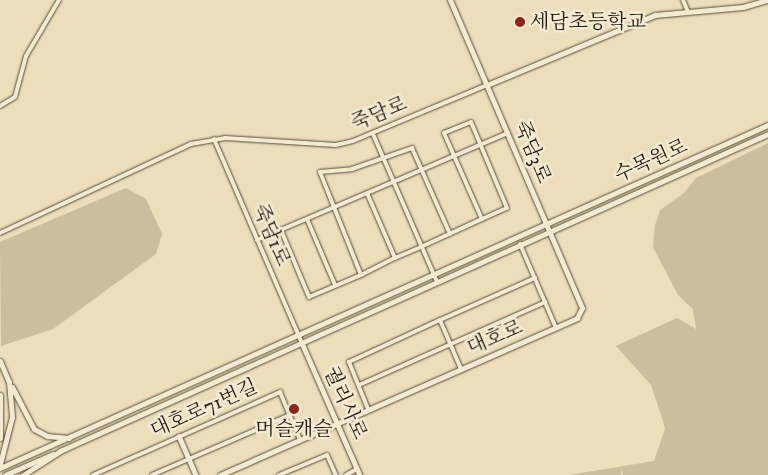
<!DOCTYPE html>
<html>
<head>
<meta charset="utf-8">
<style>
	body { margin:0 }
	#map { position:relative; width:768px; height:475px; overflow:hidden; background:#ecdeba; font-family:"IM FELL DW Pica","Noto Serif KR",serif }
	div>[style] { position:absolute }
	[style*='--x'] { left:calc(var(--x)*1px); top:calc(var(--y)*1px); width:calc(var(--w)*1px); rotate:calc(var(--a)*1deg) }
	.green>* { inset:0; background:#cbbd9d }
	.roads { filter:drop-shadow(0 0 1px #584c3c) drop-shadow(0 0 1px #584c3c) }
	.minor>* { height:4px; margin:-2px; padding:0 2px; transform-origin:2px; border-radius:2px; background:#f3ead2 }
	.tertiary>* { height:4.5px; margin:-2.25px; padding:0 2.25px; transform-origin:2.25px; border-radius:2.25px; background:#f3ead2 }
	.secondary>* { height:5px; margin:-2.5px; padding:0 2.5px; transform-origin:2.5px; border-radius:2.5px; background:#f3ead2 }
	.dots>* { width:14px; height:14px; translate:-50% -50%; box-sizing:border-box; border:2px solid #f3ead2; border-radius:50% }
	span { translate:-50% -50%; white-space:nowrap; text-align:center; line-height:1.15; -webkit-text-stroke:5px #f3ead2; paint-order:stroke }
	.poi-label { font-size:20px; color:#271b12 }
	.left { translate:0 -50%; text-align:left }
	.street-label { font-size:20px; color:#271b12 }
</style>
</head>
<body>
<div id="map">
	<div class="green">
		<div style="clip-path:polygon(768px 143px,768px 475px,623px 475px,621px 469px,621px 475px,569px 475px,654px 461px,665px 429px,663px 421px,651px 385px,616px 346px,677px 318px,696px 329px,693px 309px,678px 295px,653px 247px,655px 225px,660px 210px,684px 193px,696px 178px)"></div>
		<div style="clip-path:polygon(126px 188px,146px 199px,162px 234px,156px 254px,53px 329px,1px 346px,0 242px)"></div>
	</div>
	<div class="roads">
		<div class="minor">
			<div style="--x:683;--y:0;--w:13;--a:67"></div>
			<div style="--x:0;--y:106;--w:17;--a:-31"></div>
			<div style="--x:15;--y:97;--w:42;--a:-75"></div>
			<div style="--x:26;--y:56;--w:65;--a:-59.5"></div>
			<div style="--x:373;--y:134;--w:161;--a:66.6"></div>
			<div style="--x:214;--y:139;--w:222;--a:66.7"></div>
			<div style="--x:367;--y:193;--w:71;--a:66.7"></div>
			<div style="--x:307;--y:219;--w:72;--a:67"></div>
			<div style="--x:281;--y:230;--w:73;--a:67.3"></div>
			<div style="--x:309;--y:297;--w:56;--a:-22.9"></div>
			<div style="--x:361;--y:275;--w:38;--a:-27"></div>
			<div style="--x:395;--y:258;--w:30;--a:-23"></div>
			<div style="--x:423;--y:246;--w:65;--a:-24.6"></div>
			<div style="--x:482;--y:219;--w:27;--a:-24"></div>
			<div style="--x:507;--y:208;--w:93;--a:-112.7"></div>
			<div style="--x:471;--y:122;--w:29;--a:158"></div>
			<div style="--x:444;--y:133;--w:94;--a:66.2"></div>
			<div style="--x:0;--y:233;--w:211;--a:-25"></div>
			<div style="--x:191;--y:144;--w:35;--a:-10"></div>
			<div style="--x:225;--y:138;--w:111;--a:3.6"></div>
			<div style="--x:336;--y:145;--w:17;--a:-13"></div>
			<div style="--x:353;--y:141;--w:145;--a:-22.7"></div>
			<div style="--x:257;--y:240;--w:273;--a:-23.1"></div>
			<div style="--x:520;--y:244;--w:91;--a:66.8"></div>
			<div style="--x:361;--y:275;--w:111;--a:-111.7"></div>
			<div style="--x:320;--y:172;--w:32;--a:-5"></div>
			<div style="--x:352;--y:169;--w:64;--a:-19.3"></div>
			<div style="--x:412;--y:148;--w:94;--a:66.2"></div>
			<div style="--x:440;--y:320;--w:104;--a:-23.9"></div>
			<div style="--x:359;--y:385;--w:204;--a:-24"></div>
			<div style="--x:368;--y:409;--w:51;--a:-112"></div>
			<div style="--x:349;--y:362;--w:100;--a:-24.8"></div>
			<div style="--x:440;--y:320;--w:53;--a:66.8"></div>
			<div style="--x:93;--y:475;--w:205;--a:-23.9"></div>
			<div style="--x:280;--y:392;--w:52;--a:67.4"></div>
			<div style="--x:152;--y:475;--w:150;--a:-23.5"></div>
			<div style="--x:279;--y:475;--w:52;--a:-22.6"></div>
			<div style="--x:327;--y:455;--w:22;--a:66"></div>
			<div style="--x:346;--y:475;--w:13;--a:-29"></div>
		</div>
		<div class="tertiary">
			<div style="--x:487;--y:85;--w:182;--a:-22.6"></div>
			<div style="--x:655;--y:15;--w:88;--a:-5.2"></div>
			<div style="--x:743;--y:7;--w:26;--a:-16"></div>
			<div style="--x:302;--y:343;--w:144;--a:66.3"></div>
			<div style="--x:179;--y:436;--w:43;--a:66.4"></div>
			<div style="--x:60;--y:451;--w:776;--a:-24.12"></div>
			<div style="--x:0;--y:468;--w:841;--a:-24.07"></div>
			<div style="--x:5;--y:475;--w:52;--a:-23.6"></div>
			<div style="--x:220;--y:475;--w:390;--a:-23.7"></div>
			<div style="--x:577;--y:318;--w:11;--a:-63"></div>
			<div style="--x:582;--y:308;--w:335;--a:-113.2"></div>
		</div>
		<div class="secondary">
			<div style="--x:0;--y:361;--w:23;--a:67"></div>
			<div style="--x:9;--y:382;--w:35;--a:85"></div>
			<div style="--x:12;--y:417;--w:49;--a:104.3"></div>
			<div style="--x:12;--y:387;--w:47;--a:62.4"></div>
			<div style="--x:34;--y:429;--w:15;--a:28"></div>
			<div style="--x:47;--y:436;--w:22;--a:5"></div>
			<div style="--x:0;--y:395;--w:43;--a:90"></div>
			<div style="--x:23;--y:475;--w:46;--a:-32.7"></div>
		</div>
	</div>
	<div class="dots">
		<div style="left:520px;top:22px;background:#8f2418"></div>
		<div style="left:294px;top:409px;background:#8f2418"></div>
	</div>
	<div class="poi-label">
		<span class="left" style="left:530px;top:22px">세담초등학교</span>
		<span style="left:294px;top:429px">머슬캐슬</span>
	</div>
	<div class="street-label">
		<span style="left:379px;top:114px;rotate:-22deg">죽담로</span>
		<span style="left:532px;top:152px;rotate:68deg">죽담3로</span>
		<span style="left:651px;top:161px;rotate:-24deg">수목원로</span>
		<span style="left:271px;top:235px;rotate:67deg">죽담1로</span>
		<span style="left:495px;top:338px;rotate:-23deg">대호로</span>
		<span style="left:345px;top:403px;rotate:66deg">궐리사로</span>
		<span style="left:204px;top:409px;rotate:-24deg">대호로71번길</span>
	</div>
</div>
</body>
</html>
